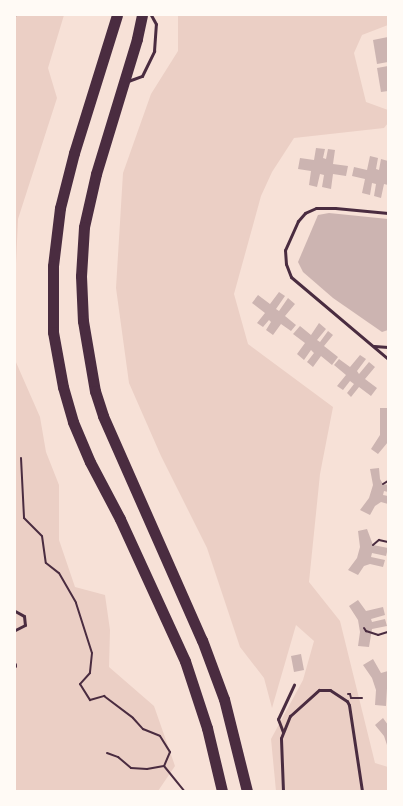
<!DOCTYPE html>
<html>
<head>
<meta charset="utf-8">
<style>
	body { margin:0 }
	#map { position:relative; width:403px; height:806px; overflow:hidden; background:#f7e1d7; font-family:"Fira Sans",sans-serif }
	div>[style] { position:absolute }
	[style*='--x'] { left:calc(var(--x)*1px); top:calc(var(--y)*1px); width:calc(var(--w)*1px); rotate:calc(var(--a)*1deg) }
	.green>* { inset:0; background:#ebcfc5 }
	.building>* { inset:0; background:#ccb4b1 }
	.path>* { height:2px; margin:-1px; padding:0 1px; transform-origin:1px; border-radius:1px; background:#4a2c40 }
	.service>* { height:3px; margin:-1.5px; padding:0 1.5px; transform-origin:1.5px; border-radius:1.5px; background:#4a2c40 }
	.motorway>* { height:11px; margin:-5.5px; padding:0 5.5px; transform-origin:5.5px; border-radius:5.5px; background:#4a2c40 }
	span { translate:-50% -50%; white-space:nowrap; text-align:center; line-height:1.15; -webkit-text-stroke:4.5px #fffaf5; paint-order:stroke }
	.frame { position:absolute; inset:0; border:16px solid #fffaf5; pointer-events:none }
</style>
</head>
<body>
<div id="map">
	<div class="green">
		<div style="clip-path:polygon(15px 15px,64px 15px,48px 68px,57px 98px,18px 219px,15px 286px)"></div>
		<div style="clip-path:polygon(178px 15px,388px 15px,388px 25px,362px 35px,354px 53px,366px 102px,388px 110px,388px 123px,384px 128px,294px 138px,272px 172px,261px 196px,234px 294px,248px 344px,333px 407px,320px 474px,309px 582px,340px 621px,375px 763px,388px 767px,388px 791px,276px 791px,271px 739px,303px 680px,314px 641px,296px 625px,272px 708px,264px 678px,240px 647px,207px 548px,161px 456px,129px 383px,116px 288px,123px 173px,151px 94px,178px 51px)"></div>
		<div style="clip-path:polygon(15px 360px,40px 417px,46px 452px,59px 485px,59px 540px,75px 587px,105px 595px,110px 630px,109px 667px,154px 706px,175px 766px,158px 791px,15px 791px)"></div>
	</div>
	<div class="building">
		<div style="clip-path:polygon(388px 37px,388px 62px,377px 64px,373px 40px)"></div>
		<div style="clip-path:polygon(388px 66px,388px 91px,381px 92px,377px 68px)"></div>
		<div style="clip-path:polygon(316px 148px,325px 149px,323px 158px,326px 159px,328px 149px,335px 150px,333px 164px,348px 166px,346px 176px,333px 174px,331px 189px,322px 187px,324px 175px,320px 174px,317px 187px,309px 185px,311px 171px,298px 169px,300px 158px,314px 160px)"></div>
		<div style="clip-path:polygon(370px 156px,378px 158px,376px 169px,379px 170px,381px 159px,388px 161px,388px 185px,384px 184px,381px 198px,374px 196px,376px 184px,372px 183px,370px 195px,362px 193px,365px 179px,352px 176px,354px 167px,367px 170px)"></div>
		<div style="clip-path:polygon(329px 213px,388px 219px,388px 330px,382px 332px,333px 298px,303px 272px,298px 262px,318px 215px)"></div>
		<div style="clip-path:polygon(279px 292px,285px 296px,276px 309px,279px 311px,288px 298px,295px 304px,285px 316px,296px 325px,291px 331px,281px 324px,273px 335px,266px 330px,271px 322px,269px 320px,263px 327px,257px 323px,265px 313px,252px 303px,258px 295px,270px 304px)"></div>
		<div style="clip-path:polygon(319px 323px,326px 329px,317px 340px,320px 342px,328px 331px,333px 335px,324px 346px,338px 357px,332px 365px,321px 356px,313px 367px,307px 362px,314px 353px,311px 350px,304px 360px,297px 354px,305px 343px,293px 334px,300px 326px,311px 335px)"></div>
		<div style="clip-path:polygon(360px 355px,366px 359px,357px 371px,359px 374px,369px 362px,375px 367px,365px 379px,377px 388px,371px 396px,359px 387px,351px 397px,347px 393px,354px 384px,350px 381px,343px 390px,337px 386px,346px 375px,334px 365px,339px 359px,350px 367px)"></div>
		<div style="clip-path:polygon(380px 408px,388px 408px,388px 442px,378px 454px,371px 449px,380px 435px)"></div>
		<div style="clip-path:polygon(379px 468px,380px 479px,383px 484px,388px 485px,388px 492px,384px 491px,383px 495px,388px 496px,388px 504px,381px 502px,375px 506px,370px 515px,360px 510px,369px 498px,373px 485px,370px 469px)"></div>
		<div style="clip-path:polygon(367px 529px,373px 545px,388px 548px,386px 556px,372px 553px,371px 557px,385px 560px,383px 567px,370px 564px,364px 566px,358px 575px,348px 570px,357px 558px,360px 547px,358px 531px)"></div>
		<div style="clip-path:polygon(358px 600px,366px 611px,383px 607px,385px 615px,371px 619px,372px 622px,385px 619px,387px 626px,372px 629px,369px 647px,358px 646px,360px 632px,358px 620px,349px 606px)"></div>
		<div style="clip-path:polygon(301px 654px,304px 670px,294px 672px,291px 656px)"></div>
		<div style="clip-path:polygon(373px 659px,381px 673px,388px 671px,386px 706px,375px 705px,376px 690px,372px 678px,363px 665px)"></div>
		<div style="clip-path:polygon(383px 718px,388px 725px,388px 748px,384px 736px,375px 725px)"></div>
	</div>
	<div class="path">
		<div style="--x:15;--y:16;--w:1;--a:-45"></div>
		<div style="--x:21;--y:458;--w:60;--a:87.1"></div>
		<div style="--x:24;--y:518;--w:25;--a:45"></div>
		<div style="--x:42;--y:536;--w:27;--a:82"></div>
		<div style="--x:46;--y:563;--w:16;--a:38"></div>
		<div style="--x:59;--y:573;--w:34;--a:60"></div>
		<div style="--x:76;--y:603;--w:52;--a:72.3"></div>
		<div style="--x:92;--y:653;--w:20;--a:96"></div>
		<div style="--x:90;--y:673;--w:15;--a:132"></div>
		<div style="--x:80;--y:684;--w:19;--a:58"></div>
		<div style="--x:90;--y:700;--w:15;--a:-16"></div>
		<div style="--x:104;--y:696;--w:36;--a:37"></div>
		<div style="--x:133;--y:718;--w:15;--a:48"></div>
		<div style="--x:143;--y:729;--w:18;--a:22"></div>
		<div style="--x:160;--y:736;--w:19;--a:58"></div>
		<div style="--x:170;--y:752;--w:15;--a:113"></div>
		<div style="--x:383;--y:484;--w:6;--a:-31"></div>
		<div style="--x:373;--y:545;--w:8;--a:-40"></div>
		<div style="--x:379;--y:540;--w:9;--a:13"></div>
		<div style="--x:364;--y:628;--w:4;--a:56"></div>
		<div style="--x:366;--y:631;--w:13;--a:18"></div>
		<div style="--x:378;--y:635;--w:10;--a:-17"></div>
		<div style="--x:15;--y:690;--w:12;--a:90"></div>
		<div style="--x:348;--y:694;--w:2;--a:0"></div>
		<div style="--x:350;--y:694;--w:4;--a:76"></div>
		<div style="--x:351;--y:698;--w:11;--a:0"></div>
		<div style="--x:107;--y:753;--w:12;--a:20"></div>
		<div style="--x:118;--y:757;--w:17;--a:40"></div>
		<div style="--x:131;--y:768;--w:16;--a:4"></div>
		<div style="--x:147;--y:769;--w:17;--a:-10"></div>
		<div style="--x:164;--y:766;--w:32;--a:51"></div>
	</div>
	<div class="service">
		<div style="--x:128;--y:81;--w:15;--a:-20"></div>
		<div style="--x:142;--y:76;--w:28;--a:-64"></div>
		<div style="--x:154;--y:51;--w:27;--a:-86"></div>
		<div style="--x:156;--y:24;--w:10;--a:-119"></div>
		<div style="--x:388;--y:213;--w:53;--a:-174.6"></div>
		<div style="--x:335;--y:208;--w:19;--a:180"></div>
		<div style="--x:316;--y:208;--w:12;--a:156"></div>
		<div style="--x:305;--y:213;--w:11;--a:131"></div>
		<div style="--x:298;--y:221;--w:32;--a:114"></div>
		<div style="--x:285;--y:250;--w:14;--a:86"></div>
		<div style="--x:286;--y:264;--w:14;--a:69"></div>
		<div style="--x:291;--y:277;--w:127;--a:40.2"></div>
		<div style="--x:374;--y:346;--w:14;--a:4"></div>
		<div style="--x:15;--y:611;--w:10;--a:29"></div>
		<div style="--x:24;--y:616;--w:9;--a:84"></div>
		<div style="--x:25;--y:625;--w:11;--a:153"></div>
		<div style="--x:15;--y:664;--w:2;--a:90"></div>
		<div style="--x:283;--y:732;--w:14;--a:-111"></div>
		<div style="--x:278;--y:719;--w:38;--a:-65"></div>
		<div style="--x:283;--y:791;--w:53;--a:-92.2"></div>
		<div style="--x:281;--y:738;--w:24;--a:-68"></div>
		<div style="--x:290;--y:716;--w:39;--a:-42"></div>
		<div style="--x:319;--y:690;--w:11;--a:0"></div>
		<div style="--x:330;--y:690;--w:20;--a:33"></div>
		<div style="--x:347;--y:701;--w:4;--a:63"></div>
		<div style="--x:349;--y:705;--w:87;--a:81.4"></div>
	</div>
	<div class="motorway">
		<div style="--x:117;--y:15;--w:145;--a:107.3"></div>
		<div style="--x:74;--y:153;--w:57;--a:104.3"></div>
		<div style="--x:60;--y:208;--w:58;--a:96.9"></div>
		<div style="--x:53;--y:266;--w:66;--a:90"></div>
		<div style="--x:53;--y:332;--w:56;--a:79.7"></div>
		<div style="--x:63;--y:387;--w:36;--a:74"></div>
		<div style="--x:73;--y:422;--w:43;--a:67"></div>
		<div style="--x:90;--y:462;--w:64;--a:62.2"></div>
		<div style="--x:120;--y:519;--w:156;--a:65.4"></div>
		<div style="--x:185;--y:661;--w:71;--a:71.8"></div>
		<div style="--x:207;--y:728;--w:65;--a:76.6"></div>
		<div style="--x:142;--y:15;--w:25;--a:102"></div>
		<div style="--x:137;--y:39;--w:141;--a:106.9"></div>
		<div style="--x:96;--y:174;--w:54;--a:102.8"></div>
		<div style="--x:84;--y:227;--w:49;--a:93.5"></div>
		<div style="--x:81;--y:276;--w:45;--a:87.5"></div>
		<div style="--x:83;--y:321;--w:71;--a:80.3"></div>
		<div style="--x:95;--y:391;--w:26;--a:72"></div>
		<div style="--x:103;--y:416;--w:245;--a:66.2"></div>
		<div style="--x:202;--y:640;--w:63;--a:69.6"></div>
		<div style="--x:224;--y:699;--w:95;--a:76"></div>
	</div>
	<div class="frame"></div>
</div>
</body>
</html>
